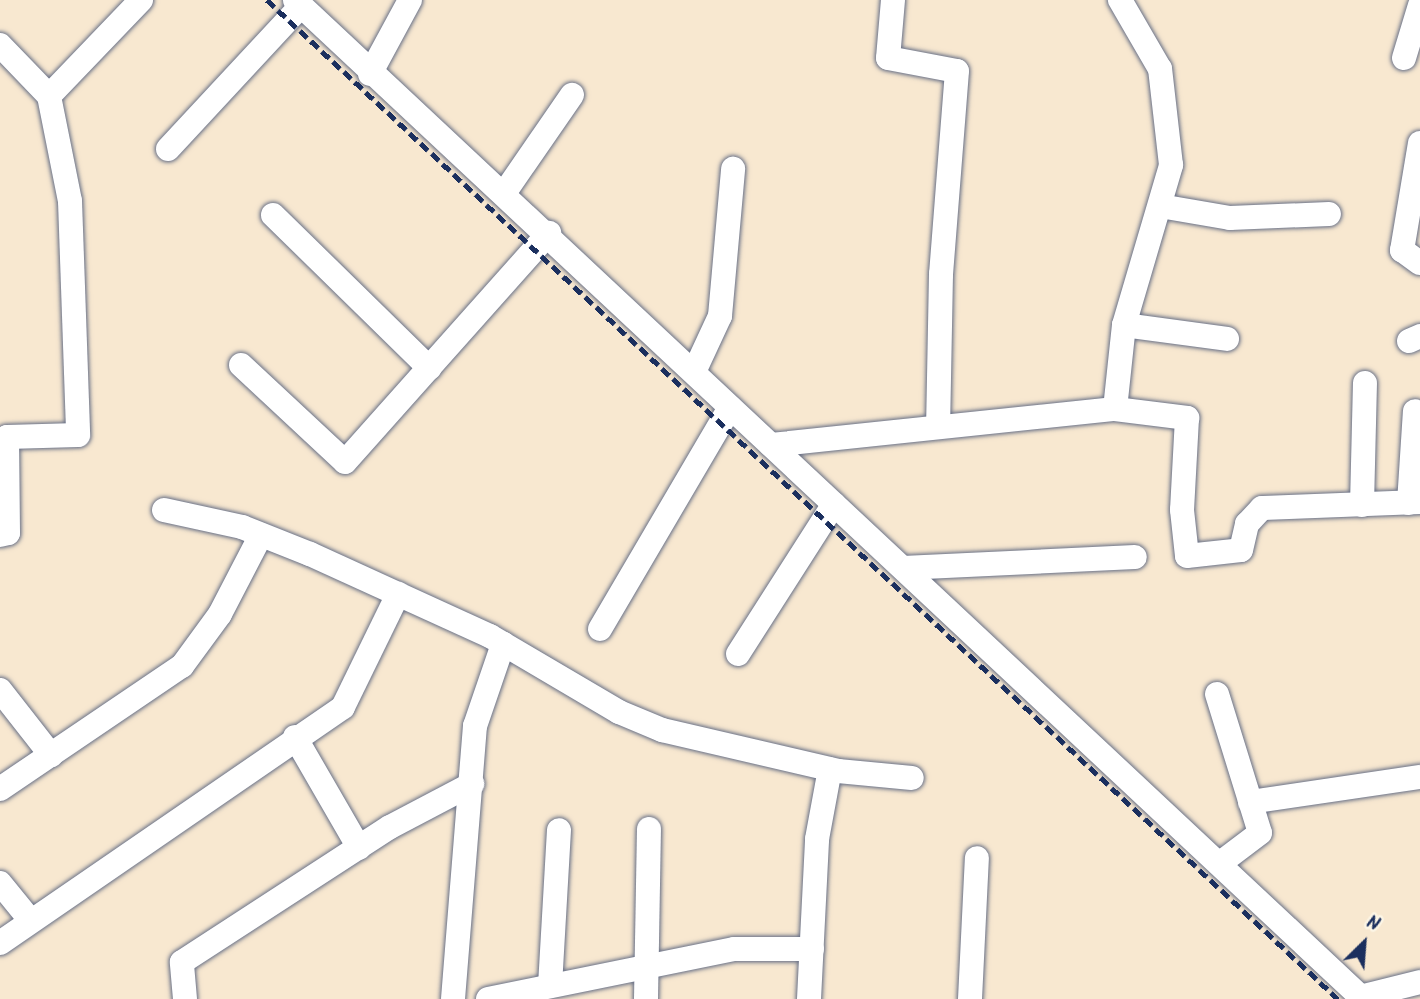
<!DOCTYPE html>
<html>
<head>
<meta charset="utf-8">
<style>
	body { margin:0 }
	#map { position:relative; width:1420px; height:999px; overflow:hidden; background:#f8e8d0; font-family:Kalam,sans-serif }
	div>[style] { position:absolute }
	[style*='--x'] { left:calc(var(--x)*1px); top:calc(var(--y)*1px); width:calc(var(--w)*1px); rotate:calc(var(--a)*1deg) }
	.roads { filter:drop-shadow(0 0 2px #687086) drop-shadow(0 0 2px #687086) }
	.minor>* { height:24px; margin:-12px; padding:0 12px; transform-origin:12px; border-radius:12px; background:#fff }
	.rail>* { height:5px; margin-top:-2.5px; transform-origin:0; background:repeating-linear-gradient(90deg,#1b2f5e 0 10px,transparent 0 15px) }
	span { translate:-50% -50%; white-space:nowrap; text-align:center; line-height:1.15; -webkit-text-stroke:6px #fcf5e5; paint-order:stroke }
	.north { position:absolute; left:1329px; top:908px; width:70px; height:70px; -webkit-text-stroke:5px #fcf5e5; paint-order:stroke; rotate:25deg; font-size:19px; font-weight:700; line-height:28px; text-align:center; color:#1b2f5e }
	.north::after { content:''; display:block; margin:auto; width:24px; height:32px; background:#1b2f5e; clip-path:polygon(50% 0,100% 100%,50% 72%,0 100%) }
</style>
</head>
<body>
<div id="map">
	<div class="roads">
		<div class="minor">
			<div style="--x:295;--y:0;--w:1462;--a:43.09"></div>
			<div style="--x:893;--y:0;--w:58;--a:94.9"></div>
			<div style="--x:888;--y:58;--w:70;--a:10.7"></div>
			<div style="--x:957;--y:71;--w:204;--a:94.5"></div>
			<div style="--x:941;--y:274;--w:151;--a:91.1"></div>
			<div style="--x:0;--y:45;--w:71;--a:46.1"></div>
			<div style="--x:49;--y:96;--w:107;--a:78.7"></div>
			<div style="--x:70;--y:201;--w:234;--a:88"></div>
			<div style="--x:78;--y:435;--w:71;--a:178.4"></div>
			<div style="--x:7;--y:437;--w:96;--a:89.4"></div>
			<div style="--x:8;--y:533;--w:8;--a:166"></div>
			<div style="--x:1404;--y:58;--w:55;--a:-73.2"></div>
			<div style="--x:370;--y:74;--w:84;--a:-61.6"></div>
			<div style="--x:49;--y:96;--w:133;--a:-46.2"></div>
			<div style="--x:1420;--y:143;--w:109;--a:99.5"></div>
			<div style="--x:1402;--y:250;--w:22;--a:36"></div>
			<div style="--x:168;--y:149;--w:195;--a:-47.1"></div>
			<div style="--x:505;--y:192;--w:118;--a:-55.4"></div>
			<div style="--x:1160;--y:206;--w:71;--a:9.7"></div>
			<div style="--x:1230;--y:218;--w:99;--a:-2.3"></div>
			<div style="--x:273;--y:215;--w:219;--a:44.4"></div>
			<div style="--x:1124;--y:325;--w:104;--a:7.7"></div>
			<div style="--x:1409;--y:341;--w:12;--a:-24"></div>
			<div style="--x:241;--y:365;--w:142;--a:43"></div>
			<div style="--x:345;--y:462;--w:307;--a:-48.3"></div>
			<div style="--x:694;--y:372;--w:62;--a:-65.1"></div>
			<div style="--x:720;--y:316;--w:148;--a:-84.9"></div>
			<div style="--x:1115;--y:409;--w:84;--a:-83.9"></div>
			<div style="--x:1124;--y:325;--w:167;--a:-73.6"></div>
			<div style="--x:1171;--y:165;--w:97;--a:-96.5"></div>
			<div style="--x:1160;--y:69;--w:80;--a:-120.1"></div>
			<div style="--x:771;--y:445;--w:346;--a:-6"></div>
			<div style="--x:1115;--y:409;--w:73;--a:7.1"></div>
			<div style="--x:1187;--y:418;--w:92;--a:93.1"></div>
			<div style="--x:1182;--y:510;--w:46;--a:83.8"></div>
			<div style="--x:1187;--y:556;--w:54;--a:-6.3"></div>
			<div style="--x:1241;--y:550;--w:27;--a:-77"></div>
			<div style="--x:1247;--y:524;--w:22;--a:-47"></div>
			<div style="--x:1262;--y:508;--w:158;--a:-2.2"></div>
			<div style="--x:1409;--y:503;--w:92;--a:-86.3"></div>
			<div style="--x:1362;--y:505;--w:122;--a:-88.6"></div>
			<div style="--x:164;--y:510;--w:80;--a:12.3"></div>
			<div style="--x:242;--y:527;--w:73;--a:21.7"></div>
			<div style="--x:310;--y:554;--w:198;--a:24.5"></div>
			<div style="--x:490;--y:636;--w:150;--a:30.5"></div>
			<div style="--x:619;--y:712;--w:47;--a:22.7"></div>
			<div style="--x:662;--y:730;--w:181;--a:13.1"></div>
			<div style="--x:838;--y:771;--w:74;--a:5.4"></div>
			<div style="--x:903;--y:568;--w:232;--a:-2.7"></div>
			<div style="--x:600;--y:629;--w:257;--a:-59.6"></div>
			<div style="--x:738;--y:654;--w:178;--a:-57.4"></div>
			<div style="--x:0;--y:690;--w:83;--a:51.9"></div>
			<div style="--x:1217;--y:694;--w:145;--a:72.8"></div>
			<div style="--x:1260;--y:833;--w:51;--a:142.9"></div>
			<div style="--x:295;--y:737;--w:128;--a:60"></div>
			<div style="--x:0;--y:789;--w:220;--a:-34.1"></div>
			<div style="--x:182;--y:666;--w:64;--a:-53.8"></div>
			<div style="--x:220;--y:614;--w:89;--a:-62.6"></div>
			<div style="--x:1250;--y:802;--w:172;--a:-8.4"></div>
			<div style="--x:0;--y:883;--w:49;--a:50.8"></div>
			<div style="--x:0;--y:943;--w:416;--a:-34.5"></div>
			<div style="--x:343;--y:707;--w:126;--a:-64"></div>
			<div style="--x:550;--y:986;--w:156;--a:-86.7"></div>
			<div style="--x:1360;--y:997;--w:62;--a:-14"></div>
			<div style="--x:185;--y:999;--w:37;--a:-95"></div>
			<div style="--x:182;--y:962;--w:248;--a:-33"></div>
			<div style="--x:390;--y:827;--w:93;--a:-27.7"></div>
			<div style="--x:453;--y:999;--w:274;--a:-85.4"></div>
			<div style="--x:475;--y:726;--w:87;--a:-71.1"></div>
			<div style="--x:488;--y:999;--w:251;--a:-11.5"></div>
			<div style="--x:734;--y:949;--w:78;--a:0"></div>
			<div style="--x:646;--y:999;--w:170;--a:-89"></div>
			<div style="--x:809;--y:999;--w:160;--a:-87.1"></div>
			<div style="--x:817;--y:839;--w:71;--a:-79.5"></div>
			<div style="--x:970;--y:999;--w:141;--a:-87.2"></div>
		</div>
	</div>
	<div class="rail">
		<div style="--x:267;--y:0;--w:1465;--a:43.01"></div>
	</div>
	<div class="north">N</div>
</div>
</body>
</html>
